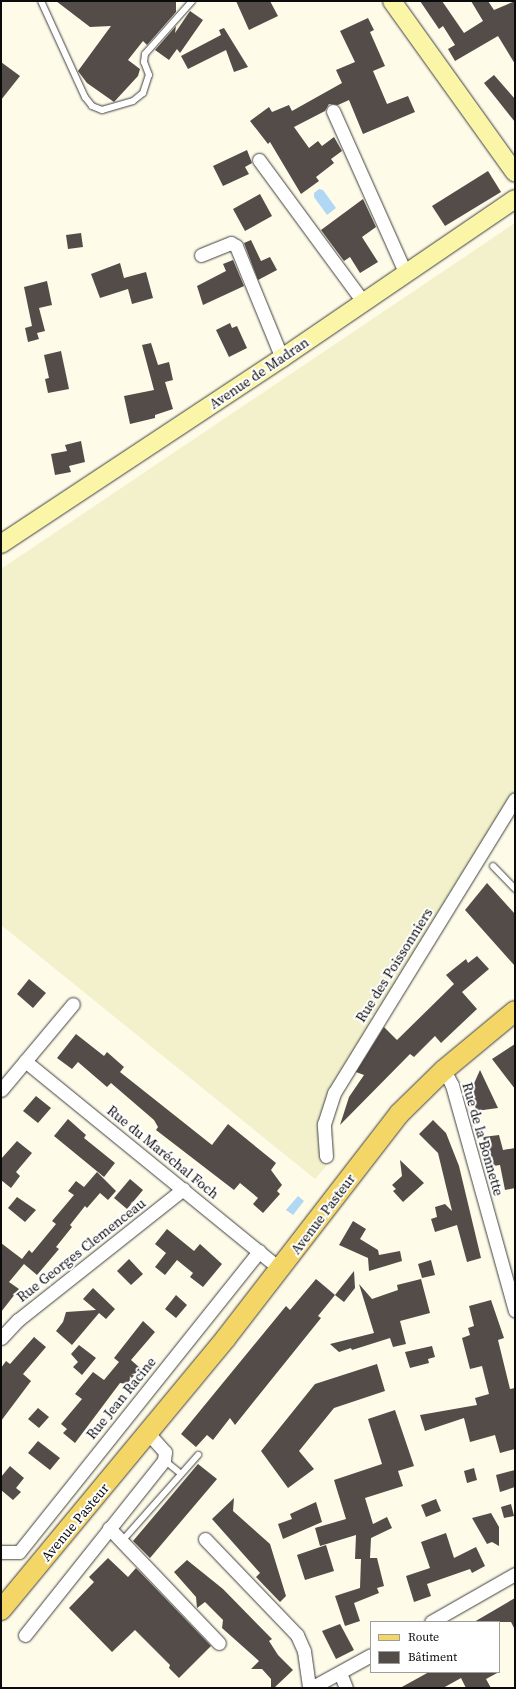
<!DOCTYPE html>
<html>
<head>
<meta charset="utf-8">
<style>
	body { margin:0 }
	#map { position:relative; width:516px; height:1689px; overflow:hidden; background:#fefbe9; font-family:"Source Serif 4",serif }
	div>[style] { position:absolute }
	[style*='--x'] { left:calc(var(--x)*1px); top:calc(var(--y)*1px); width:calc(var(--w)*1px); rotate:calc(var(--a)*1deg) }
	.farmland>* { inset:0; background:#f2f1cb }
	.water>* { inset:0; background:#b0d7f3 }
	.building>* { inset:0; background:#534c48 }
	.roads { filter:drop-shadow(0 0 1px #3e3e3e) drop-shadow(0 0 1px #3e3e3e) }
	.service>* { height:6px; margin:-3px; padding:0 3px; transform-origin:3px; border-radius:3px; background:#fff }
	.minor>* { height:13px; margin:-6.5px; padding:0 6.5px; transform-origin:6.5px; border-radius:6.5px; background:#fff }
	.secondary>* { height:18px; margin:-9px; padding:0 9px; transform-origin:9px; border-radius:9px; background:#fbf6a7 }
	.primary>* { height:20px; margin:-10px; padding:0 10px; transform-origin:10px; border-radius:10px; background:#f3d665 }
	span { translate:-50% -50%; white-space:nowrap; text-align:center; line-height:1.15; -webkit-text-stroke:4px #fff; paint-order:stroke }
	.street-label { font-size:14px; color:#0b0b0b }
	.frame { position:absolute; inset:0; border:2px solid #0b0b0b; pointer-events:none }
	.legend { position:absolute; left:370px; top:1621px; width:130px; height:52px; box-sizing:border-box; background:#fff; border:1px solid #9d9d9d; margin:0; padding:5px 7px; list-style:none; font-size:12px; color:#0b0b0b }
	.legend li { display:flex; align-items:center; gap:8px; height:20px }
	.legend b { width:20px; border:1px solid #9d9d9d }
</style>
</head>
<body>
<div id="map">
	<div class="farmland">
		<div style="clip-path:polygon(515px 223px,515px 799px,331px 1105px,327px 1136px,329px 1163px,315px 1179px,1px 925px,1px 569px)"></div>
	</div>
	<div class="water">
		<div style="clip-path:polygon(319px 189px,323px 190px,336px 208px,327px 215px,314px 197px,314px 193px)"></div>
		<div style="clip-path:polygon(298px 1196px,304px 1201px,293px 1215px,286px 1210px)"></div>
	</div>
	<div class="building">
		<div style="clip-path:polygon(56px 1px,176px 1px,176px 12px,147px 45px,143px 41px,128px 60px,140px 69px,138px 76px,114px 102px,87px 83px,78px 71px,111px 26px,90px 27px)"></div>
		<div style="clip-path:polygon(236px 1px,270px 1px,278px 16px,249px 30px)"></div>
		<div style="clip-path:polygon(420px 1px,442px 1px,464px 33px,483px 21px,471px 1px,488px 1px,494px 10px,515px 1px,515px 64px,498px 36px,455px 61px,448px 49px,455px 45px,443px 26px,439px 29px)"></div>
		<div style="clip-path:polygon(190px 11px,203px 20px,180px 53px,177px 49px,169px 60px,155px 50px,176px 26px,175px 33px)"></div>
		<div style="clip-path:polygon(368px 18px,374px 30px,370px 32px,385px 66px,373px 71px,387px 104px,408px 96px,415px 112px,363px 134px,349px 100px,338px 105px,329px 104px,325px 111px,294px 127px,309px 148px,318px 141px,322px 146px,334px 137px,342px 151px,331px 159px,334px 163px,316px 177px,319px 181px,301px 194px,270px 142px,268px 144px,250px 121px,269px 107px,272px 112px,289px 105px,292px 111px,342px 83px,336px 70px,355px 62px,340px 31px)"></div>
		<div style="clip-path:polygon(224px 28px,248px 67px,234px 72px,226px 50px,188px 69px,181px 56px,221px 35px,219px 30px)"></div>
		<div style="clip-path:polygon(1px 62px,20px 76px,1px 100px)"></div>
		<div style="clip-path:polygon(494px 75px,515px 99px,515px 122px,484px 83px)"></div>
		<div style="clip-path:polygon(247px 150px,252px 163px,245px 167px,249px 174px,223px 186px,213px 166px)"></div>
		<div style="clip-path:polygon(488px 171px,501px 192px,445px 226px,432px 206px)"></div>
		<div style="clip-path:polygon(260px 194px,272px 216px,245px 231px,233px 209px)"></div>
		<div style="clip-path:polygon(363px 199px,376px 227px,362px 237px,378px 262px,360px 273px,350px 257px,344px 261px,321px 230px)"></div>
		<div style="clip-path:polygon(81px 233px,83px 247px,68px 249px,66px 235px)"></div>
		<div style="clip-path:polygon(251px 240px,261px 261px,270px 257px,277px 270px,258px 280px,244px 243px)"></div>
		<div style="clip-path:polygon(233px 260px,244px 286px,203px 305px,197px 286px,226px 271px,223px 264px)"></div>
		<div style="clip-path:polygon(120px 263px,124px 278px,146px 272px,153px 298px,132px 304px,128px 289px,100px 298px,91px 274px)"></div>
		<div style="clip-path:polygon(47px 281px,52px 305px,39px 308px,45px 331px,37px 333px,39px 339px,28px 342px,25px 328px,32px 326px,24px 287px)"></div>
		<div style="clip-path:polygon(230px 323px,232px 328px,237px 326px,247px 348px,229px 357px,216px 330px)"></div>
		<div style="clip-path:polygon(151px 343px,158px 365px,169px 362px,173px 380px,165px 382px,173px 409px,155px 415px,155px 418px,130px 424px,124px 396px,154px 390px,142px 345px)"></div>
		<div style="clip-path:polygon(61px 351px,69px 389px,48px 393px,45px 379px,49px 378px,44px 355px)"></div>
		<div style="clip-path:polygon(81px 441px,85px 462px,69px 466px,71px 472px,55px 475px,51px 454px,67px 451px,65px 445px)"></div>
		<div style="clip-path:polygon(487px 883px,515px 914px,515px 966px,465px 910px)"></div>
		<div style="clip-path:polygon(477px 956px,489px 969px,462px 992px,477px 1009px,441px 1043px,435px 1036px,414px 1057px,410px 1054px,340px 1125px,349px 1097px,364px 1075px,356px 1072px,384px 1027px,397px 1040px,454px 984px,446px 975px,466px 959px,468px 963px)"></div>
		<div style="clip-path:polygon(29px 979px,46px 993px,33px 1008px,17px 994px)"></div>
		<div style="clip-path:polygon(76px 1034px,104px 1056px,107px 1052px,124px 1067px,120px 1072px,212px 1145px,228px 1124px,276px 1163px,271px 1170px,282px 1185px,277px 1191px,280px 1194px,263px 1213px,253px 1204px,258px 1198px,240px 1183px,234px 1190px,156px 1130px,158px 1127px,154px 1120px,111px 1083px,107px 1087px,78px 1062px,72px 1069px,57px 1058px)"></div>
		<div style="clip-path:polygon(515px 1044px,515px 1089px,492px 1059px)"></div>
		<div style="clip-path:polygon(480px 1070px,498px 1108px,476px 1111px,472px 1088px)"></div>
		<div style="clip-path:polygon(36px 1096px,51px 1108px,38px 1123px,23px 1111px)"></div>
		<div style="clip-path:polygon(68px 1119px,86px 1135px,84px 1138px,115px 1163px,104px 1177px,54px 1136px)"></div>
		<div style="clip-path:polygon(433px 1120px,446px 1133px,459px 1166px,481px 1258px,467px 1262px,457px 1225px,435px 1232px,431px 1219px,437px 1217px,435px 1207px,445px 1204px,452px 1211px,438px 1153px,419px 1134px)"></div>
		<div style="clip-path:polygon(499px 1135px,503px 1150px,515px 1148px,515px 1188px,505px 1190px,500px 1165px,493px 1166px,490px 1152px,487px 1153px,483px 1137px)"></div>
		<div style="clip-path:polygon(17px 1141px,32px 1153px,16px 1172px,20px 1176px,11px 1188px,1px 1180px,1px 1159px)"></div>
		<div style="clip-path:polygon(400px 1160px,424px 1183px,403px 1202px,393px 1191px,396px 1189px,392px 1185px,402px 1176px)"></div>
		<div style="clip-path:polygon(97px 1172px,116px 1191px,108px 1200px,100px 1193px,87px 1208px,85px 1206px,70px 1225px,72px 1227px,56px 1247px,59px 1249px,37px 1275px,24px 1264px,9px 1282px,19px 1289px,1px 1312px,1px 1243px,22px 1259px,29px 1250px,32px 1253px,56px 1224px,52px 1221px,74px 1195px,68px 1191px,76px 1181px,84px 1187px)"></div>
		<div style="clip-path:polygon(130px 1179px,143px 1190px,127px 1209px,114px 1198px)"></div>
		<div style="clip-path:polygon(17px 1197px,36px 1210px,25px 1222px,8px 1208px)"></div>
		<div style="clip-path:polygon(353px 1221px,366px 1229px,360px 1239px,378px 1250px,379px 1255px,400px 1251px,402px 1261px,369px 1271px,368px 1258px,339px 1245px)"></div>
		<div style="clip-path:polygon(167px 1229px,194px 1251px,200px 1244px,222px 1264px,203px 1287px,190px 1277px,193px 1273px,177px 1260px,165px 1275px,155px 1267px,166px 1253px,155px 1244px)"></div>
		<div style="clip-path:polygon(129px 1259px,143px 1274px,131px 1285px,117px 1271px)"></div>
		<div style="clip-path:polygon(431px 1260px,435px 1275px,422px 1278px,418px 1264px)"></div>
		<div style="clip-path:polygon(354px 1271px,355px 1288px,344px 1302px,335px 1295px)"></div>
		<div style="clip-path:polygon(316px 1279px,335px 1295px,318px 1316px,321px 1318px,235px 1425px,230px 1418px,213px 1440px,207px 1435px,196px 1447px,181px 1434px,286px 1306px,290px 1310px)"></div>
		<div style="clip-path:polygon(421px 1279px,430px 1313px,400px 1321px,406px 1344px,393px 1347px,390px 1338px,352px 1350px,350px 1346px,351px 1348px,339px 1352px,330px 1344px,374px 1333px,359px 1284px,372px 1299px,398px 1290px,397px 1285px)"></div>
		<div style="clip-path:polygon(93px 1288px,115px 1309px,106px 1319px,99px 1313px,72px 1345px,56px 1331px,63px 1322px,66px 1312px,96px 1310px,83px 1299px)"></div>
		<div style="clip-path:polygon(176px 1295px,187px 1305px,176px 1318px,165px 1309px)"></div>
		<div style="clip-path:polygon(491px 1300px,504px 1338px,498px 1340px,510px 1389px,515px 1388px,515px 1449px,500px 1453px,495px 1435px,470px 1442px,464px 1418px,425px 1431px,420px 1415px,477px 1405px,475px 1398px,489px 1394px,482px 1366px,470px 1369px,462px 1338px,470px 1335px,468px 1328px,474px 1326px,469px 1306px)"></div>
		<div style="clip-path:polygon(143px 1321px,155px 1332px,131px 1360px,140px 1368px,127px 1384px,120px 1383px,75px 1443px,63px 1433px,67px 1429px,61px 1424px,82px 1399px,75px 1394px,93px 1372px,104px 1380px,119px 1362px,114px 1358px)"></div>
		<div style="clip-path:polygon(34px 1337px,46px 1347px,23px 1374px,31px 1381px,1px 1421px,1px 1368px,6px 1361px,10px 1364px)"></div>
		<div style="clip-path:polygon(79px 1345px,96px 1358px,82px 1375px,73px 1367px,78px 1362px,71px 1354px)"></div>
		<div style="clip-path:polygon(432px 1346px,435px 1357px,428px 1359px,429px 1363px,410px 1368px,405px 1352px)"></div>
		<div style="clip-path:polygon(377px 1364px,385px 1391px,334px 1408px,299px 1451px,314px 1469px,288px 1488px,261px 1451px,315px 1384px)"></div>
		<div style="clip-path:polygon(38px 1408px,49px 1417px,39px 1428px,28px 1419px)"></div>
		<div style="clip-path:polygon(395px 1410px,414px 1466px,398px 1471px,403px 1486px,365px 1498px,373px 1524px,387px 1517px,392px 1528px,371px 1538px,370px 1558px,377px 1558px,384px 1586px,377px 1588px,379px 1593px,354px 1603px,360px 1621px,345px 1626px,335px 1596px,360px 1588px,361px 1559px,355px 1559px,356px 1535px,320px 1546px,315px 1528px,346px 1519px,334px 1480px,382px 1464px,368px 1419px)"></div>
		<div style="clip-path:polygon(38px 1441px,60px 1458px,50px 1470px,28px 1453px)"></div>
		<div style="clip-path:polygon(198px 1464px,217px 1479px,150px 1558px,133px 1541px)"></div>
		<div style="clip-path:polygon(10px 1466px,24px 1478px,16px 1488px,21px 1492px,13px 1500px,1px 1490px,1px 1477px)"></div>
		<div style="clip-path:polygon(474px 1468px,477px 1480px,467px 1483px,464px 1471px)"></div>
		<div style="clip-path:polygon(515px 1470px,515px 1487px,500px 1492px,496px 1475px)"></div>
		<div style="clip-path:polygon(234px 1498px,233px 1511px,270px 1544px,286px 1596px,280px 1602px,256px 1577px,260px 1573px,212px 1519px)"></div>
		<div style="clip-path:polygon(436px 1499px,441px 1511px,426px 1517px,421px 1505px)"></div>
		<div style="clip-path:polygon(316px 1502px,322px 1522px,283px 1539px,278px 1524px,292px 1519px,290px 1514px)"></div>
		<div style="clip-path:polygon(511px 1504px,514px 1516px,504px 1518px,501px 1507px)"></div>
		<div style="clip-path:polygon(491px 1513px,499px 1527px,499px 1546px,492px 1542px,487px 1544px,472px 1518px)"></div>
		<div style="clip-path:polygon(446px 1533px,454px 1558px,476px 1547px,485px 1566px,472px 1573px,470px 1569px,427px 1584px,431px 1596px,414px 1602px,406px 1576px,430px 1568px,421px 1542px)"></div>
		<div style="clip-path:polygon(326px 1545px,334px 1571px,305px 1580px,297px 1555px)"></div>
		<div style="clip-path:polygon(108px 1558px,128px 1577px,136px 1568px,211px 1646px,179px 1678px,169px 1668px,170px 1665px,135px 1630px,112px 1652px,69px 1608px,94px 1582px,89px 1577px)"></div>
		<div style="clip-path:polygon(187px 1560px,223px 1589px,272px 1639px,269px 1641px,278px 1655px,293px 1670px,274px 1688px,271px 1688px,271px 1679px,262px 1669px,251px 1669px,259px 1661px,222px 1628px,223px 1620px,205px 1602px,197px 1608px,196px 1597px,174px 1572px)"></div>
		<div style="clip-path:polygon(515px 1598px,515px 1630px,511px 1622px,474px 1622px)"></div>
		<div style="clip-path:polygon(340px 1624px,354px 1650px,336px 1659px,322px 1631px)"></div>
		<div style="clip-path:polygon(429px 1672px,499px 1672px,486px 1679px,491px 1688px,466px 1688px,461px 1678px,443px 1688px,400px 1688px)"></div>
	</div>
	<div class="roads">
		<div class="service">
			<div style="--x:41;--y:1;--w:106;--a:65.4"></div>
			<div style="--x:85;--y:97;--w:11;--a:52"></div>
			<div style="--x:92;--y:106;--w:11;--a:22"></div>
			<div style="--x:102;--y:110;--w:32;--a:-16"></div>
			<div style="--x:133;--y:101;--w:13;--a:-39"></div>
			<div style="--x:143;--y:93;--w:19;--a:-72"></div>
			<div style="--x:149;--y:75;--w:14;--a:-111"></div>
			<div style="--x:144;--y:62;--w:8;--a:-83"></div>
			<div style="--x:145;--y:54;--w:71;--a:-48.4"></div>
			<div style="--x:493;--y:866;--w:32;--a:46"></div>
			<div style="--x:164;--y:1460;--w:21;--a:39"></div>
			<div style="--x:122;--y:1541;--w:115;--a:-48.5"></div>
		</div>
		<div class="minor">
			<div style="--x:333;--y:111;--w:179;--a:65.9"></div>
			<div style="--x:259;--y:160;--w:177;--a:53.7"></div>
			<div style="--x:201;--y:255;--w:32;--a:-22"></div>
			<div style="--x:231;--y:243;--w:6;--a:31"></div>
			<div style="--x:236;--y:246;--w:121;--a:67.7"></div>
			<div style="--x:25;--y:1061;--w:330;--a:39.2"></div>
			<div style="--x:444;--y:1070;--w:17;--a:62"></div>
			<div style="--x:452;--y:1085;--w:234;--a:74.4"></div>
			<div style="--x:1;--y:1090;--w:112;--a:-50.1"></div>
			<div style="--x:326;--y:1156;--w:32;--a:-94"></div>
			<div style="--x:324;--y:1124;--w:33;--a:-72"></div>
			<div style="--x:334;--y:1093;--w:345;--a:-58.4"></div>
			<div style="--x:1;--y:1338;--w:25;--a:-47"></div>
			<div style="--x:18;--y:1320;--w:211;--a:-38.4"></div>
			<div style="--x:109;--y:1528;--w:159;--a:46.3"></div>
			<div style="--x:205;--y:1539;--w:133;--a:46.2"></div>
			<div style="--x:297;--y:1635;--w:17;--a:66"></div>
			<div style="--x:304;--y:1651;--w:37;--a:82"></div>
			<div style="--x:1;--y:1552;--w:18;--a:0"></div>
			<div style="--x:19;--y:1552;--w:385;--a:-51.4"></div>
			<div style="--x:431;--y:1622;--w:97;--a:-29.7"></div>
			<div style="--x:25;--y:1635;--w:223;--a:-51.5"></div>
			<div style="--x:164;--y:1460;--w:8;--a:-83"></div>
			<div style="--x:165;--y:1452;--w:24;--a:-132"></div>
			<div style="--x:340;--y:1673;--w:16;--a:68"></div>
			<div style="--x:311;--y:1688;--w:68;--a:-28.8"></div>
		</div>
		<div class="secondary">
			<div style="--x:392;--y:1;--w:211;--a:54.4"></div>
			<div style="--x:1;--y:544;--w:337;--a:-33.5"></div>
			<div style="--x:282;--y:358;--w:282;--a:-34.3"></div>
		</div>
		<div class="primary">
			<div style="--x:1;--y:1610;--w:353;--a:-50.4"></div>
			<div style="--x:226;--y:1338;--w:283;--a:-52.3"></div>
			<div style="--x:399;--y:1114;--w:63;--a:-44.4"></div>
			<div style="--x:444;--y:1070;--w:92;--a:-39.7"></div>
		</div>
	</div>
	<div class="street-label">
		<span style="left:259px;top:373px;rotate:-34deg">Avenue de Madran</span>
		<span style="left:394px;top:965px;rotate:-58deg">Rue des Poissonniers</span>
		<span style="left:483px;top:1139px;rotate:74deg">Rue de la Bonnette</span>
		<span style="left:163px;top:1152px;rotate:39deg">Rue du Maréchal Foch</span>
		<span style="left:323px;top:1214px;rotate:-53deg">Avenue Pasteur</span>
		<span style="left:81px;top:1250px;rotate:-38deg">Rue Georges Clemenceau</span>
		<span style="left:121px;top:1398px;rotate:-51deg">Rue Jean Racine</span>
		<span style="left:75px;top:1522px;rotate:-50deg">Avenue Pasteur</span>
	</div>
	<div class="frame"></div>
	<ul class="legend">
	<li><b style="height:5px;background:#f3d665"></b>Route</li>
	<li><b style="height:11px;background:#534c48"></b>Bâtiment</li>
	</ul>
</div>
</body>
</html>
